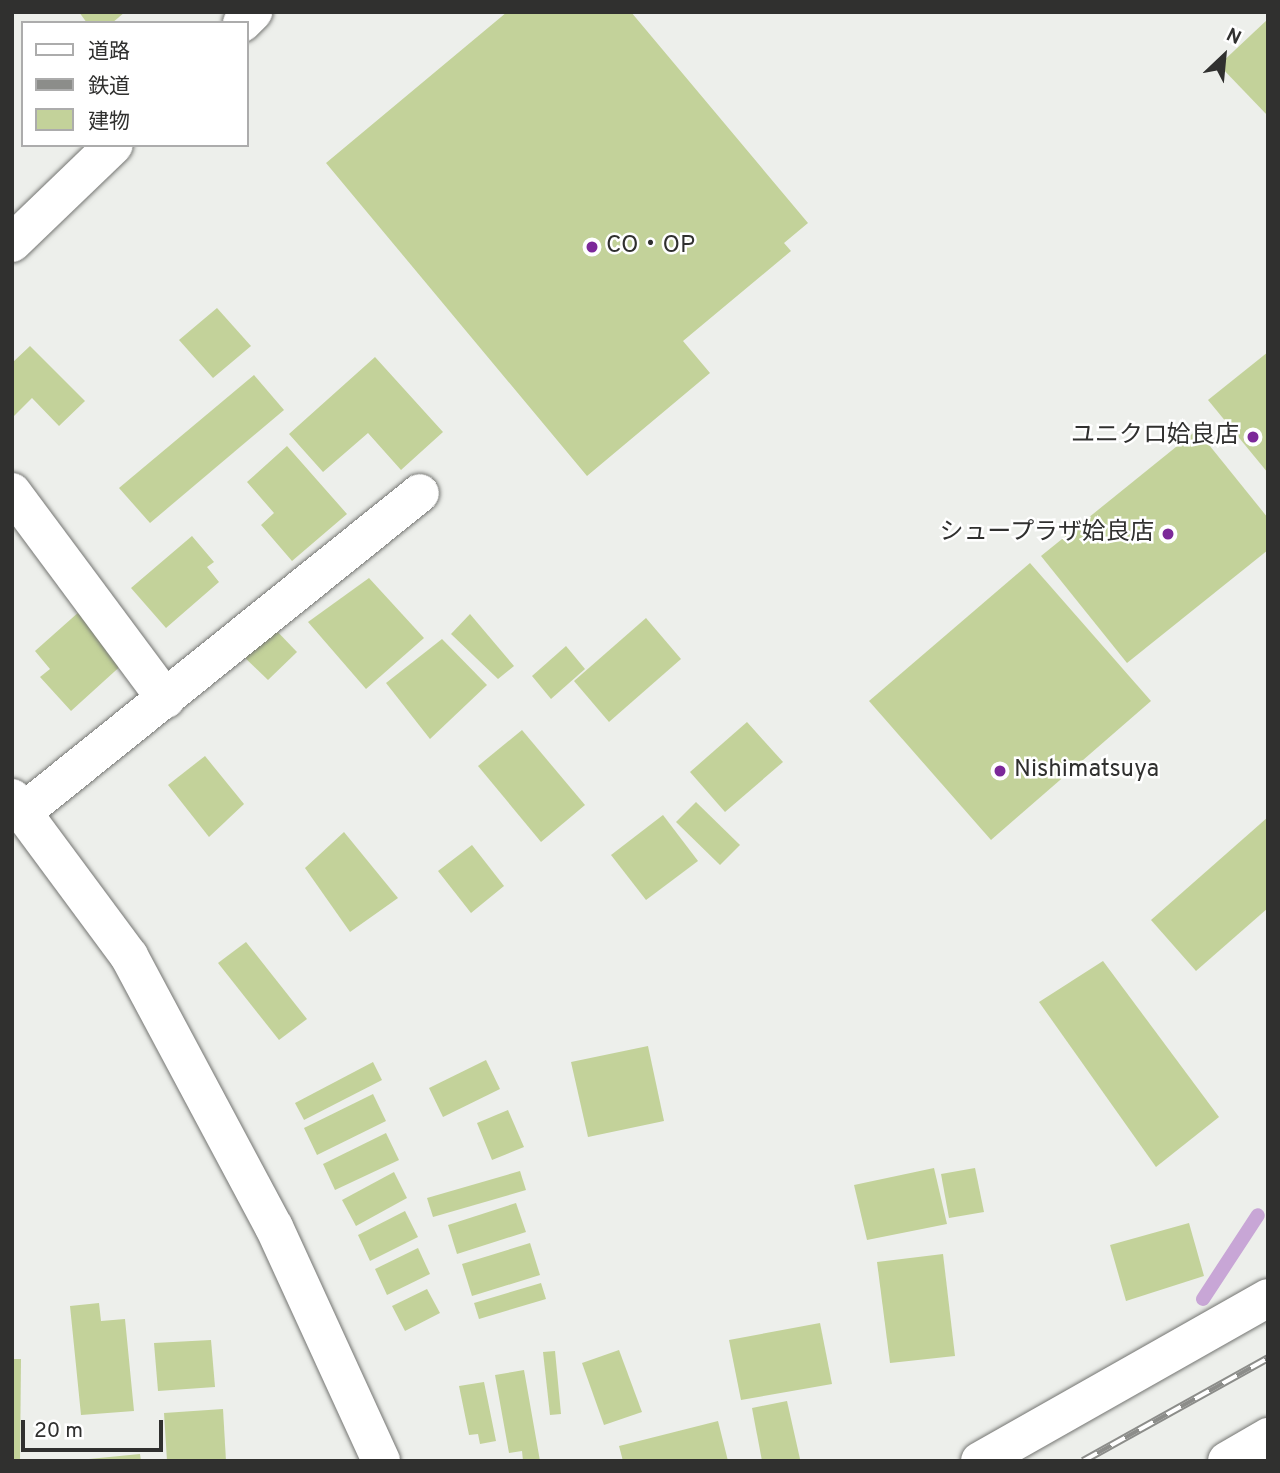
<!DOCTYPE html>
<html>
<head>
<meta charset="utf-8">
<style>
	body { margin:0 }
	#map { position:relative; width:1280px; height:1473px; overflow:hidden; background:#edefeb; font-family:Overpass,"Noto Sans JP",sans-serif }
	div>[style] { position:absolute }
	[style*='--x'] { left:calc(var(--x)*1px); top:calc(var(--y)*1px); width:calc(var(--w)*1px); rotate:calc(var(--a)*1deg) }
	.stream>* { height:14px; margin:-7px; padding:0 7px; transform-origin:7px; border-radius:7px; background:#c8a6d6 }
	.building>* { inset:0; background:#c3d29a }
	.roads { filter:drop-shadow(0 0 2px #747572) drop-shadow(0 0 2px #747572) }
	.minor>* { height:38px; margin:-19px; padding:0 19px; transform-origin:19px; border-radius:19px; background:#fff }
	.rail>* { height:8px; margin-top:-4px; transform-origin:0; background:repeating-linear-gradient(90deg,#fff 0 16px,#8c8d8a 0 32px); box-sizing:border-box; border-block:2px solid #8c8d8a }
	.dots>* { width:19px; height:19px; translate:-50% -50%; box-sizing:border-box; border:4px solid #fff; border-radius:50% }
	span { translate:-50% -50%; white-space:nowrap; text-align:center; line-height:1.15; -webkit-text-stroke:5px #fff; paint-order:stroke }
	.poi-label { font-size:24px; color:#30302f }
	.left { translate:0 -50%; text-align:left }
	.right { translate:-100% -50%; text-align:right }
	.frame { position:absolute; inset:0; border:14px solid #30302f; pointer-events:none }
	.legend { position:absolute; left:21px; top:21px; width:228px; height:126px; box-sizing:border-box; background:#fff; border:2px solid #acacac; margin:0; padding:9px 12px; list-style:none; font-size:21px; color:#30302f }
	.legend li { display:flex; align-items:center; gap:14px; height:35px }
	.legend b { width:35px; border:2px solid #acacac }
	.north { position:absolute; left:1189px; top:21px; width:70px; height:70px; -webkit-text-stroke:5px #fff; paint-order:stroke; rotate:26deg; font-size:19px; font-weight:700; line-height:28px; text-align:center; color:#30302f }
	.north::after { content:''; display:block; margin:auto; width:24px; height:32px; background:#30302f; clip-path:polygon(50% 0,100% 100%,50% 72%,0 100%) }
	.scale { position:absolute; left:21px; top:1420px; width:142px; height:32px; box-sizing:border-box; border:4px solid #30302f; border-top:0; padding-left:9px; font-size:21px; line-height:24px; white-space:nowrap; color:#30302f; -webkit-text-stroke:5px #fff; paint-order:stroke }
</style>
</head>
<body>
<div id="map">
	<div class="stream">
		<div style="--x:1203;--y:1299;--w:100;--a:-56.8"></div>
	</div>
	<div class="building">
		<div style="clip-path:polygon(79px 12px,125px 12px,112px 23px,87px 23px)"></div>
		<div style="clip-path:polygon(507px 12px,631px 12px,808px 223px,784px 243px,791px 251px,683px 341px,710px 373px,587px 476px,326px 163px)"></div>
		<div style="clip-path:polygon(1268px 19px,1268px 116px,1219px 65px)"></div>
		<div style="clip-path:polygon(217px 308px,251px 346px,213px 378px,179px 340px)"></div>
		<div style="clip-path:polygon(30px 346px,85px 401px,59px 426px,32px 398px,12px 418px,12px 363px)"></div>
		<div style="clip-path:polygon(1268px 352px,1268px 473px,1208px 400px)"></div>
		<div style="clip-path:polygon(375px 357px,443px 432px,401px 470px,368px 433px,323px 472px,289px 434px)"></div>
		<div style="clip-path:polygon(254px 375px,284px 410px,150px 523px,119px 488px)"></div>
		<div style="clip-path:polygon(1197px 430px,1268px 518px,1268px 550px,1127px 663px,1041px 556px)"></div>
		<div style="clip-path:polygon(287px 446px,347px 514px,292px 561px,261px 525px,274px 513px,247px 482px)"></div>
		<div style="clip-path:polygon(192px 536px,214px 562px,207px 567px,219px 582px,166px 628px,131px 588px)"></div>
		<div style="clip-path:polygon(1030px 563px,1151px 701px,991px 840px,869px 701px)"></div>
		<div style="clip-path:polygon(369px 578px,424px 638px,366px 689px,308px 622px)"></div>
		<div style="clip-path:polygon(80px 611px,125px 662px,71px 711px,40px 677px,50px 669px,35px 651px)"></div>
		<div style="clip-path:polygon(470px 614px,514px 666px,498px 679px,451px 634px)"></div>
		<div style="clip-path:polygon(646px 618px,681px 659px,609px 722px,574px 681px)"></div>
		<div style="clip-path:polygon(270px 624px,297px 652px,268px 680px,240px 653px)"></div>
		<div style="clip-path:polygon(442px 639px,487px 685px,430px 739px,386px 683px)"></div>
		<div style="clip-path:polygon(566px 646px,585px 669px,551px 699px,532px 676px)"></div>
		<div style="clip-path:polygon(747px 722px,783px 762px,725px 812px,690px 772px)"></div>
		<div style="clip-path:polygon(522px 730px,585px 805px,541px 842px,478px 766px)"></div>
		<div style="clip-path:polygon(205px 756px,244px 804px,209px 837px,168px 785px)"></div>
		<div style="clip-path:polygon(696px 802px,740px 845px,720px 865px,676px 822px)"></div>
		<div style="clip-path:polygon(663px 815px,698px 861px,646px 900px,611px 855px)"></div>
		<div style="clip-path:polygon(1268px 817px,1268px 908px,1196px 971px,1151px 920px)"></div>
		<div style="clip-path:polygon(344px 832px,398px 898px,350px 932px,305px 868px)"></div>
		<div style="clip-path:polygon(472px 845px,504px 886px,471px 913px,438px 871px)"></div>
		<div style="clip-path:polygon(246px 942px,307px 1019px,279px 1040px,218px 963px)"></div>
		<div style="clip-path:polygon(1103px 961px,1219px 1117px,1156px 1167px,1039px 1002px)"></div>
		<div style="clip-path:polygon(648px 1046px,664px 1121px,588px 1137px,571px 1062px)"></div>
		<div style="clip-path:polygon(486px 1060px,500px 1089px,443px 1117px,429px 1088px)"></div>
		<div style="clip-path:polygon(373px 1062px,382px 1080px,304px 1120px,295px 1103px)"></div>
		<div style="clip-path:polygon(373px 1094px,386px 1121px,317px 1155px,304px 1128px)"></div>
		<div style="clip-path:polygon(508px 1110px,524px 1147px,492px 1160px,477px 1123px)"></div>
		<div style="clip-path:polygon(386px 1133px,399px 1160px,335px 1190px,323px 1164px)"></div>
		<div style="clip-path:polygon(934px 1168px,947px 1224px,867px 1240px,854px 1185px)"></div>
		<div style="clip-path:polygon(975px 1168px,984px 1212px,949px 1218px,941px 1174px)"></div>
		<div style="clip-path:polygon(520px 1171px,526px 1190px,433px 1217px,427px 1198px)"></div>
		<div style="clip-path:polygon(394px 1172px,407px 1198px,356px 1226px,342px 1200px)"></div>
		<div style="clip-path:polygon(516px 1203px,526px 1232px,457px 1254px,448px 1225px)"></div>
		<div style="clip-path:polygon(405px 1211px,418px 1237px,370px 1261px,358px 1235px)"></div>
		<div style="clip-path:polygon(1189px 1223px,1204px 1276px,1126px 1301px,1110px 1245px)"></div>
		<div style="clip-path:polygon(530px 1243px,540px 1275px,472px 1296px,462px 1264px)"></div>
		<div style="clip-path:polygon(418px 1248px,430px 1274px,387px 1295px,375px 1269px)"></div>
		<div style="clip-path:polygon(943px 1254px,955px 1356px,890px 1363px,877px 1262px)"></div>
		<div style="clip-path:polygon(541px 1283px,546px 1299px,479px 1319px,474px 1303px)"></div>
		<div style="clip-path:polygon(427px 1289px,440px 1313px,405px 1331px,392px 1306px)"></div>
		<div style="clip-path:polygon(99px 1303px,101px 1321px,125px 1319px,134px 1411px,81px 1415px,70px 1306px)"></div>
		<div style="clip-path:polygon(820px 1323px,832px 1384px,741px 1400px,729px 1340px)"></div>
		<div style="clip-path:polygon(211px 1340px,215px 1387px,158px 1391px,154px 1343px)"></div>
		<div style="clip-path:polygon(619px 1350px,642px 1412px,604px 1425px,582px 1363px)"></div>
		<div style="clip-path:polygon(555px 1351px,561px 1414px,550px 1415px,543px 1352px)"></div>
		<div style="clip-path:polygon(12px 1359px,21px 1359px,20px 1461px,12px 1461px)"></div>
		<div style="clip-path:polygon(524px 1370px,540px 1461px,523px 1461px,522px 1451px,509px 1453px,495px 1375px)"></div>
		<div style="clip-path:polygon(484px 1382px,496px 1441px,480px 1444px,478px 1434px,469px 1435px,459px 1386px)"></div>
		<div style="clip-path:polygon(787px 1401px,800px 1459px,762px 1461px,752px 1408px)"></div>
		<div style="clip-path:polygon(223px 1409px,226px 1461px,167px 1461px,164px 1413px)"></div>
		<div style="clip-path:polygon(718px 1421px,728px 1461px,623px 1461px,619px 1446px)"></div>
		<div style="clip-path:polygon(140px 1454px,141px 1461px,89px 1461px,89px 1459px)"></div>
	</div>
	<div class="roads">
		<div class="minor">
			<div style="--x:242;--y:23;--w:16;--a:-45"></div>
			<div style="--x:12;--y:243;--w:141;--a:-43.9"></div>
			<div style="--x:12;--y:492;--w:258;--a:53.4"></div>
			<div style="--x:12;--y:798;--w:197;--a:53.5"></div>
			<div style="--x:129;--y:956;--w:307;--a:61.9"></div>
			<div style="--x:274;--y:1227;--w:257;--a:65.4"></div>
			<div style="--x:23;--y:812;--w:509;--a:-38.78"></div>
			<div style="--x:980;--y:1461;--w:331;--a:-29.5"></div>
			<div style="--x:1227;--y:1461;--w:48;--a:-30.3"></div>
		</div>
	</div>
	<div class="rail">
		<div style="--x:1083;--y:1461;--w:212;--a:-29.1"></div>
	</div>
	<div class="dots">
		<div style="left:592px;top:247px;background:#7c2999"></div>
		<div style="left:1253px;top:437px;background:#7c2999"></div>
		<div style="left:1168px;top:534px;background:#7c2999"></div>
		<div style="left:1000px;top:771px;background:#7c2999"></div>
	</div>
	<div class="poi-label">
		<span class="left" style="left:606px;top:247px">CO・OP</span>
		<span class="right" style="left:1239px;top:437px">ユニクロ姶良店</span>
		<span class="right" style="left:1154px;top:534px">シュープラザ姶良店</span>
		<span class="left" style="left:1014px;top:771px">Nishimatsuya</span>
	</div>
	<div class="frame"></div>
	<ul class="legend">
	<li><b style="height:9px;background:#fff"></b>道路</li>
	<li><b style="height:9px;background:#8c8d8a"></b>鉄道</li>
	<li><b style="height:19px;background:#c3d29a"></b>建物</li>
	</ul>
	<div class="north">N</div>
	<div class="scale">20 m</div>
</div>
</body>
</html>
